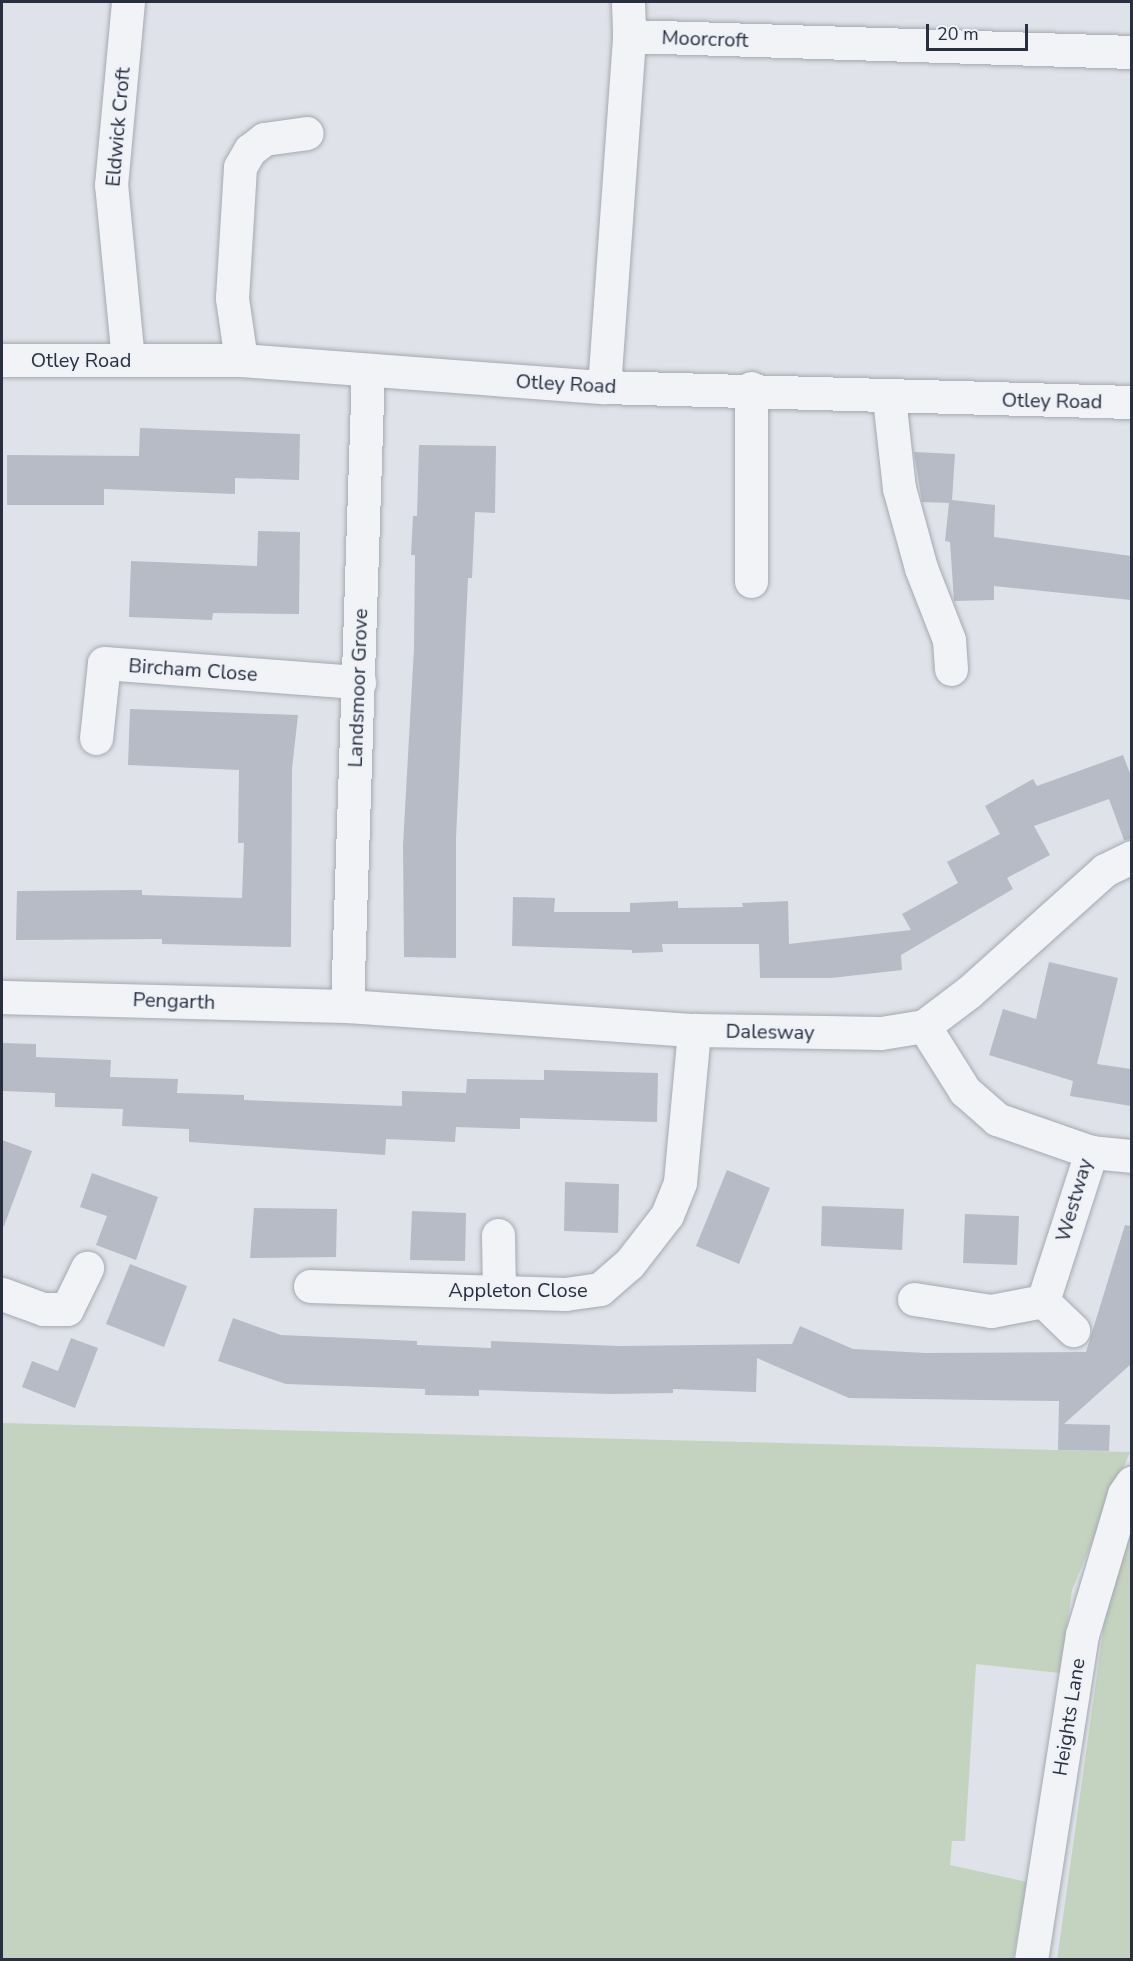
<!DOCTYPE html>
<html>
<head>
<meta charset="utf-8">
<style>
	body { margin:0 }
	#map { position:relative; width:1133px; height:1961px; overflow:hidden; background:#dfe2e8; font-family:"Nunito Sans",sans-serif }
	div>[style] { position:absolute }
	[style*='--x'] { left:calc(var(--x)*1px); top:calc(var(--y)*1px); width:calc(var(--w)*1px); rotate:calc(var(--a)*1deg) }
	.green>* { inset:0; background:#c4d3bf }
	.building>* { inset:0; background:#b6bbc5 }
	.roads { filter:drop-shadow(0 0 2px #a4a9b2) drop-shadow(0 0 2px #a4a9b2) }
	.minor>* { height:33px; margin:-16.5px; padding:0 16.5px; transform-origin:16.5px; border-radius:16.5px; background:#f1f3f7 }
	span { translate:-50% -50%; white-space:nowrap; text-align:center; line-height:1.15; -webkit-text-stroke:4.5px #eef1f6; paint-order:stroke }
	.street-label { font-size:20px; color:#272f40 }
	.frame { position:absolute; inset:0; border:3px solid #272f40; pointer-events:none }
	.scale { position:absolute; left:926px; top:24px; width:102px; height:27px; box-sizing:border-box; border:3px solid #272f40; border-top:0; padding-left:8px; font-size:18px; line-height:21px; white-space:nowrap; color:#272f40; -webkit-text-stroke:4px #eef1f6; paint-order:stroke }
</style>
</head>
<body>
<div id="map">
	<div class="green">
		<div style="clip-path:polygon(2px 1423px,1130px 1452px,1072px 1590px,1060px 1673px,976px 1664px,965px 1841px,952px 1841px,950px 1865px,1027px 1882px,1013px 1959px,2px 1959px)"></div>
		<div style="clip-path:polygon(1131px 1533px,1131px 1959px,1057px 1960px,1109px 1588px)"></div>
	</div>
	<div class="building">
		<div style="clip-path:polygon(140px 428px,300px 434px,299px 480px,235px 478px,235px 494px,104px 489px,104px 505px,7px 505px,7px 455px,139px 456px)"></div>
		<div style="clip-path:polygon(419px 445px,496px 446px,495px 513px,475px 512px,472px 578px,468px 578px,456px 839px,456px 958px,404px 957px,403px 845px,414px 648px,415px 555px,411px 555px,413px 516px,417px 516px)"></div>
		<div style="clip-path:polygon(914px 452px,955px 454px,952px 500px,995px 505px,994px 537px,1131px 556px,1131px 600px,994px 586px,994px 600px,954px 601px,950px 542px,945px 541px,949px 503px,922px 502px)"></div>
		<div style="clip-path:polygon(258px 531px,300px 532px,299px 614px,213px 613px,212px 620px,129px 617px,131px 561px,257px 566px)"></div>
		<div style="clip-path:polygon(130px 709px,298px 715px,292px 769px,291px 947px,162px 944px,162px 939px,16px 940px,17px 891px,142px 890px,142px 895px,242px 898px,244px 843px,238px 843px,239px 770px,128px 765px)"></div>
		<div style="clip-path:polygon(1123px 755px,1131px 776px,1131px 839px,1124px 840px,1109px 799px,1034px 826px,1050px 855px,1007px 878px,1013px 889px,901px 955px,902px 970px,831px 978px,760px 978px,759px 944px,662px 944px,663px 952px,632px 953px,632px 950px,512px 946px,513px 897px,555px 898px,554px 912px,630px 912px,630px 903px,678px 901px,678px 908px,743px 907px,742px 903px,788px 901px,789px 944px,911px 930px,902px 914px,958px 883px,947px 862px,1000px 834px,985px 806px,1033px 779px,1037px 786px)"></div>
		<div style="clip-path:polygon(1049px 962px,1118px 978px,1097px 1064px,1131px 1069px,1131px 1106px,1070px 1096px,1073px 1081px,989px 1055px,1003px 1009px,1036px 1019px)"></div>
		<div style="clip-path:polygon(2px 1043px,36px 1044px,36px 1057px,111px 1060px,110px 1077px,178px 1079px,177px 1093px,244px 1095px,244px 1100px,402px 1106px,402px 1091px,466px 1093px,467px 1079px,544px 1080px,544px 1070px,658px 1073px,657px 1122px,520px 1118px,520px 1129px,456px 1127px,455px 1142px,386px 1139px,385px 1155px,189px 1142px,189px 1129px,122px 1126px,123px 1109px,55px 1107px,55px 1093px,2px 1091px)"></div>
		<div style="clip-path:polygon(2px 1140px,32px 1151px,4px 1226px,2px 1226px)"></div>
		<div style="clip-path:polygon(727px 1170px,770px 1188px,739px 1264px,696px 1246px)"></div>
		<div style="clip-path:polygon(92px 1173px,158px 1197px,136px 1260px,96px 1245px,107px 1216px,80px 1207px)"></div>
		<div style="clip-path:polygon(565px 1182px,619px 1184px,618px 1233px,564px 1231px)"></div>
		<div style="clip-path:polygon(822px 1206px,904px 1209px,902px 1250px,821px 1246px)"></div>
		<div style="clip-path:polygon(254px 1208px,337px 1209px,336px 1257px,250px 1258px)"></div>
		<div style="clip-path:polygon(412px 1211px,466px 1213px,465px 1261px,410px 1260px)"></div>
		<div style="clip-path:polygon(965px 1214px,1019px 1216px,1017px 1265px,963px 1263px)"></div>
		<div style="clip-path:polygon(1125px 1225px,1131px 1226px,1131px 1364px,1064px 1424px,1110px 1425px,1109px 1451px,1058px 1450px,1059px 1401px,849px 1398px,757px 1358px,756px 1392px,673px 1389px,673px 1393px,611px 1394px,479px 1390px,479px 1396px,425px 1395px,425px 1389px,286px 1384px,218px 1361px,233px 1318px,281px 1335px,417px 1341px,417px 1345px,491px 1348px,491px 1341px,620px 1346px,792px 1344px,800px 1326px,853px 1349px,925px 1353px,1086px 1352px)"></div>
		<div style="clip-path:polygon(130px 1264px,187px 1286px,164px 1347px,106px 1324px)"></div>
		<div style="clip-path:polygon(71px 1338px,98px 1348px,75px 1408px,22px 1387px,32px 1361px,58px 1371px)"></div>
	</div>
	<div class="roads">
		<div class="minor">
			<div style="--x:628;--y:2;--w:34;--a:88"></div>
			<div style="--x:2;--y:360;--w:239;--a:0"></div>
			<div style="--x:241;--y:360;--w:364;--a:4.3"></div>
			<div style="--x:604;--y:387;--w:528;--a:1.63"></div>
			<div style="--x:128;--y:360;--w:176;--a:-95.5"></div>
			<div style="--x:111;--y:185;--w:184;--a:-84.7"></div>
			<div style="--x:241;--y:360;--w:63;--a:-98.3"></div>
			<div style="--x:232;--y:298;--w:131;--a:-86.5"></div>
			<div style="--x:240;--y:167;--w:20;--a:-60"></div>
			<div style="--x:250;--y:150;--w:18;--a:-38"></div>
			<div style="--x:264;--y:139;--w:43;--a:-7.9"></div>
			<div style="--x:604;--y:387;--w:352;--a:-85.9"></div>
			<div style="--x:629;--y:36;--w:503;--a:1.82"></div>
			<div style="--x:889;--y:398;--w:91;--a:83.7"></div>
			<div style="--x:899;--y:488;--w:83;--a:74.6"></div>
			<div style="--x:921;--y:568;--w:77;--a:68.7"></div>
			<div style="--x:949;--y:640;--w:29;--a:86"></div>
			<div style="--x:751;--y:581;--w:193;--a:-90"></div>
			<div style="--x:96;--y:738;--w:75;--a:-83.9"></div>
			<div style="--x:104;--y:663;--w:256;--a:4.3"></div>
			<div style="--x:2;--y:997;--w:345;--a:1.5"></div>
			<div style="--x:347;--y:1006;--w:348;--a:4"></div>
			<div style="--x:694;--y:1030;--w:187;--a:0.9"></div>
			<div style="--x:881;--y:1033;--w:44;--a:-9.2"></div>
			<div style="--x:924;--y:1026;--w:56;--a:-37.1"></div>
			<div style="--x:969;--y:992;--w:183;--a:-41.9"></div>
			<div style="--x:1105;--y:870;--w:30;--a:-26"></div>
			<div style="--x:347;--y:1006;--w:636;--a:-88.11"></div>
			<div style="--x:1091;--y:1152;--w:41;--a:5.6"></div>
			<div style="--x:498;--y:1235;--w:57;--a:89"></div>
			<div style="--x:310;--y:1286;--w:255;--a:1.8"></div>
			<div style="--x:565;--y:1294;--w:35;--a:-8"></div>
			<div style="--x:600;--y:1289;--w:38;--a:-41"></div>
			<div style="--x:629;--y:1264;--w:62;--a:-52.2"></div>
			<div style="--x:667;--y:1215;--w:35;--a:-68"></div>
			<div style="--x:680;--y:1182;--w:153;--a:-84.7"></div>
			<div style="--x:2;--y:1294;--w:44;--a:20.1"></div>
			<div style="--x:43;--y:1309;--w:24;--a:0"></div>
			<div style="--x:67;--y:1309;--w:46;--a:-64"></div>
			<div style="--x:914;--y:1299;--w:78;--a:8.9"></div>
			<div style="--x:991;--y:1311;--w:53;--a:-10.9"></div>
			<div style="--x:1043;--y:1301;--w:157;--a:-72.1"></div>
			<div style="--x:1091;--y:1152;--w:100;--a:-160.7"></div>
			<div style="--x:997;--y:1119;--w:43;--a:-138.8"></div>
			<div style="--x:965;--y:1091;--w:77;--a:-122.2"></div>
			<div style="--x:1043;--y:1301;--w:42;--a:44"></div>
			<div style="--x:1031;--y:1960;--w:329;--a:-81.1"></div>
			<div style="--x:1082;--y:1635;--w:147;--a:-73.4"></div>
			<div style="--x:1124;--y:1494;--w:14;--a:-56"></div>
		</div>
	</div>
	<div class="street-label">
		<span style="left:705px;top:39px;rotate:2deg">Moorcroft</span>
		<span style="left:118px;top:127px;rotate:-85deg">Eldwick Croft</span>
		<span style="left:81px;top:360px">Otley Road</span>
		<span style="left:566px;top:384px;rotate:3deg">Otley Road</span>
		<span style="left:1052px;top:401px;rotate:1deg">Otley Road</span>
		<span style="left:193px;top:670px;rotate:4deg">Bircham Close</span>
		<span style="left:358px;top:688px;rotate:-88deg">Landsmoor Grove</span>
		<span style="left:174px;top:1001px;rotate:2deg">Pengarth</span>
		<span style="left:770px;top:1032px;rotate:1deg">Dalesway</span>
		<span style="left:1074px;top:1200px;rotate:-74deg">Westway</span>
		<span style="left:518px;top:1290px">Appleton Close</span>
		<span style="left:1069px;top:1717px;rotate:-81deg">Heights Lane</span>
	</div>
	<div class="frame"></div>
	<div class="scale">20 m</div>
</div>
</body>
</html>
